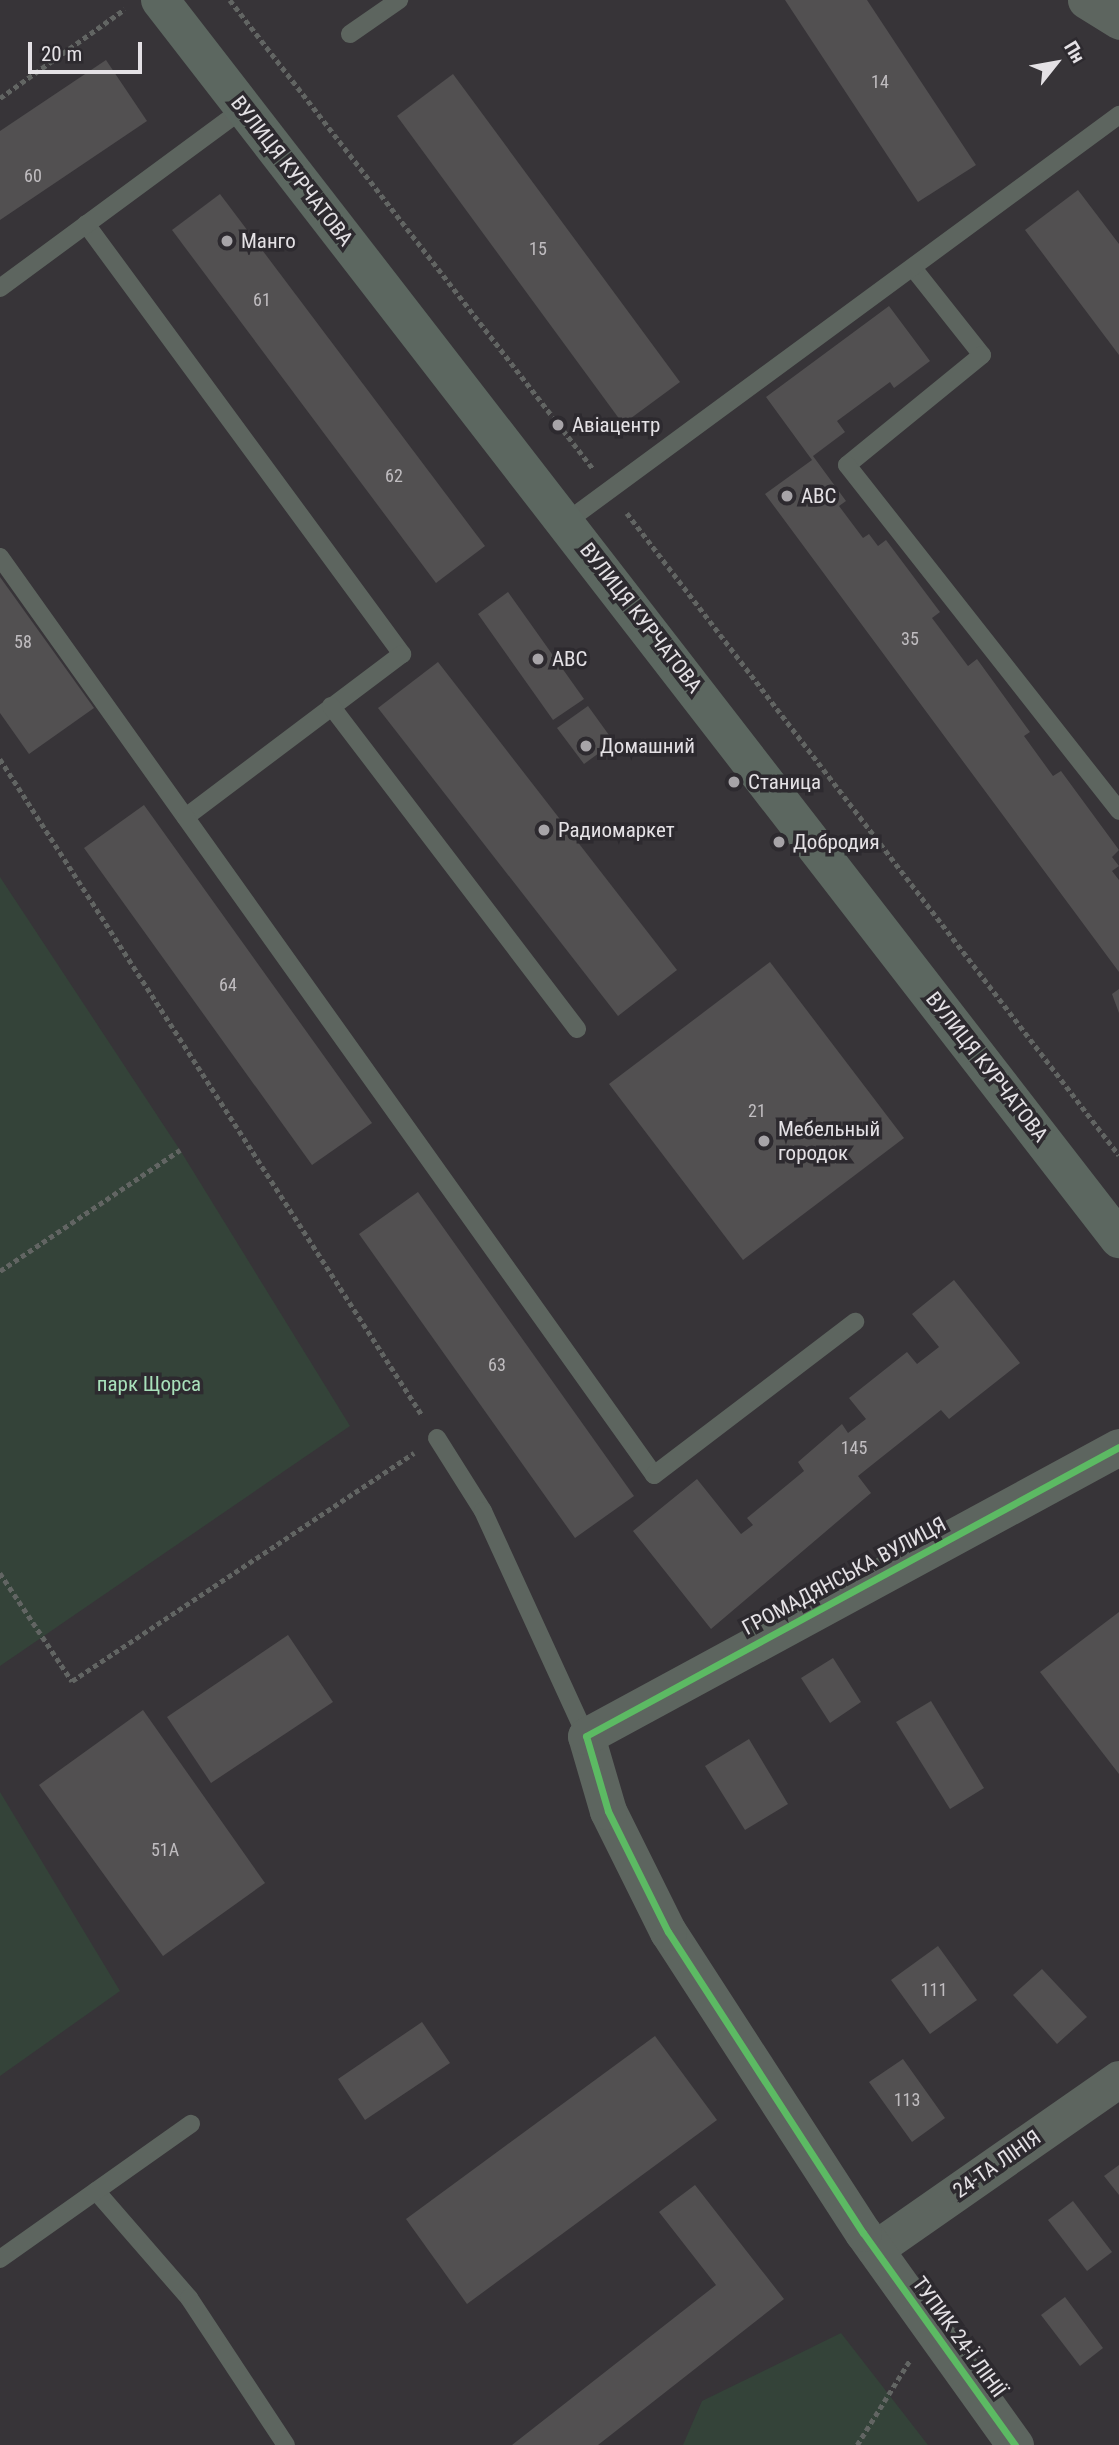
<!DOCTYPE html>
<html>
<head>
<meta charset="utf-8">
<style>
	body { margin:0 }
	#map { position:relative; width:1119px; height:2445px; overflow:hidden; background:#373438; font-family:"Roboto Condensed",sans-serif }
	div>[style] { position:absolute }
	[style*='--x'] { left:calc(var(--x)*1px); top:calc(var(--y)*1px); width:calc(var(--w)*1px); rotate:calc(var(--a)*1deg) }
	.green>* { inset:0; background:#344339 }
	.building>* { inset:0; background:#525051 }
	.path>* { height:4.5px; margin-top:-2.25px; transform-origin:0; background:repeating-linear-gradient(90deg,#626563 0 5px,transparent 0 8.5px) }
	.lane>* { height:18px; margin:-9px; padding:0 9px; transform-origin:9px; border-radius:9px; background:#5d655f }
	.street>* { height:37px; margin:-18.5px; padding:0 18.5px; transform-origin:18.5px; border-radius:18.5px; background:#5d655f }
	.secondary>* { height:38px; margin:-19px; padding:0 19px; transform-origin:19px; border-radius:19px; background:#5c6760 }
	.cycleway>* { height:7px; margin:-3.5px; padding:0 3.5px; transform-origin:3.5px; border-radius:3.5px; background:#5cba63 }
	.dots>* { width:19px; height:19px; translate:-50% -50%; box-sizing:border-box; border:4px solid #2d2a2f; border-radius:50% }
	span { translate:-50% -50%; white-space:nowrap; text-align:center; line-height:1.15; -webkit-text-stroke:7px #2d2a2f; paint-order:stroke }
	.number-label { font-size:18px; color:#c0bdc0 }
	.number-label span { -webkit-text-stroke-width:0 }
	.street-label { font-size:21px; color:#e4e1e5 }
	.poi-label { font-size:21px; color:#e4e1e5 }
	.left { translate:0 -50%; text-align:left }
	.park-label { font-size:21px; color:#a8e0ba }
	.north { position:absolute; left:1021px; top:28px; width:70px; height:70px; -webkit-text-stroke:5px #2d2a2f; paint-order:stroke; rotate:59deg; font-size:19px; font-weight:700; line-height:28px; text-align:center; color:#e4e1e5 }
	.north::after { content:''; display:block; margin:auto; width:24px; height:32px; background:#e4e1e5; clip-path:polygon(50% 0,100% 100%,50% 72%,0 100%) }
	.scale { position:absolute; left:28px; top:42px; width:114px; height:32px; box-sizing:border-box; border:4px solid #e4e1e5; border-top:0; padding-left:9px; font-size:21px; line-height:24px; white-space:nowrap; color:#e4e1e5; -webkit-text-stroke:5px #2d2a2f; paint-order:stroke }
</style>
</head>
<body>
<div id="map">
	<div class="green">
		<div style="clip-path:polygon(0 877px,180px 1150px,350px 1426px,0 1666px)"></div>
		<div style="clip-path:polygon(0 1792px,120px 1991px,0 2076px)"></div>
		<div style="clip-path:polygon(841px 2333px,928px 2445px,683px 2445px,702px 2401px)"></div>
	</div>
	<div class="building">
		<div style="clip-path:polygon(785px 0,867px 0,976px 165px,918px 202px)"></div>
		<div style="clip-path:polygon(106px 60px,147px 121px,0 220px,0 131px)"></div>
		<div style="clip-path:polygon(453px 74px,680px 382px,623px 424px,397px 116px)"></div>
		<div style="clip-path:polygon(1078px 190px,1119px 244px,1119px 355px,1025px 230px)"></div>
		<div style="clip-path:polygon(220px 194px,485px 546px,436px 583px,172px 230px)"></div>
		<div style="clip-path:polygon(889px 306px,930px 361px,894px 388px,890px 382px,837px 421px,845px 432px,813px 456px,846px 501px,839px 506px,863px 538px,869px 534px,878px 546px,886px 540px,940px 612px,932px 618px,968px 666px,977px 659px,1030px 732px,1024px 736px,1053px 776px,1061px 771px,1119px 850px,1112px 857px,1119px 866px,1112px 871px,1119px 880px,1119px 972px,765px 494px,812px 460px,766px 397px)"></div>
		<div style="clip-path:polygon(0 577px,94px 708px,29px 754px,0 713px)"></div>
		<div style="clip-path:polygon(508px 592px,584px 699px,553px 720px,478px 614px)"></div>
		<div style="clip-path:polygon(438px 662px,677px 970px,618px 1016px,378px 708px)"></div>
		<div style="clip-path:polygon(588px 706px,614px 742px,584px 764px,557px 728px)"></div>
		<div style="clip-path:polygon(144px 805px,372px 1123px,312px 1165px,84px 848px)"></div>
		<div style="clip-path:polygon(770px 962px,904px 1138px,743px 1260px,609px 1084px)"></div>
		<div style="clip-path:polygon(1119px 989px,1119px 1013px,1112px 994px)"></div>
		<div style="clip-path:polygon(418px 1192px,634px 1496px,575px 1538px,359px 1234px)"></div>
		<div style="clip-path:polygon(954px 1280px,1020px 1363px,949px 1419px,941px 1410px,858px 1476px,871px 1493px,711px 1629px,633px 1531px,697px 1479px,741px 1534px,753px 1525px,747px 1518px,804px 1471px,798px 1462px,842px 1424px,848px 1433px,866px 1419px,849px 1398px,907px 1352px,917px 1364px,939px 1347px,912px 1314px)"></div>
		<div style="clip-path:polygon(1119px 1612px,1119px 1774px,1040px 1672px)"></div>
		<div style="clip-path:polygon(288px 1635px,333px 1702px,211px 1783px,167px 1717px)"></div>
		<div style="clip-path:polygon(833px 1658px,861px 1702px,830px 1723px,801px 1678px)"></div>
		<div style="clip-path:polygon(931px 1701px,984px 1788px,950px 1809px,896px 1722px)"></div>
		<div style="clip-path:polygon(143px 1710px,265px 1883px,163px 1956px,39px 1785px)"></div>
		<div style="clip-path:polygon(749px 1739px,788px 1804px,745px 1830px,705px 1766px)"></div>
		<div style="clip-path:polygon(938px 1946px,977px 2000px,930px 2034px,891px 1980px)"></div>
		<div style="clip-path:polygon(1042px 1969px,1087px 2017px,1057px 2044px,1013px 1995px)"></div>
		<div style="clip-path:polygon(422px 2022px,450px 2063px,365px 2120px,338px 2079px)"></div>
		<div style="clip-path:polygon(655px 2036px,717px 2120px,467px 2304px,406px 2219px)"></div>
		<div style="clip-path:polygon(903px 2059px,945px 2118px,912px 2142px,869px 2082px)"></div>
		<div style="clip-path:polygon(1119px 2165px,1119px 2195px,1104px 2176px)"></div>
		<div style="clip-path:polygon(695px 2185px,784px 2299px,598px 2445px,512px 2445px,716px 2285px,659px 2212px)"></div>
		<div style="clip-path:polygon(1073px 2201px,1112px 2252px,1087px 2271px,1048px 2220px)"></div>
		<div style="clip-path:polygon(1065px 2297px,1103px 2348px,1080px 2366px,1041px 2315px)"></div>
	</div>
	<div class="path">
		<div style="--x:230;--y:0;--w:594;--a:52.24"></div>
		<div style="--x:0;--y:98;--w:153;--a:-35.5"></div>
		<div style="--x:627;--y:513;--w:809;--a:52.54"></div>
		<div style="--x:0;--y:759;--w:780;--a:57.25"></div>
		<div style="--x:0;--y:1271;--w:217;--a:-33.9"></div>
		<div style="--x:0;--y:1573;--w:130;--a:56.3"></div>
		<div style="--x:72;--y:1681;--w:411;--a:-33.7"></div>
		<div style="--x:857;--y:2445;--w:100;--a:-58.1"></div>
	</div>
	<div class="lane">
		<div style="--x:350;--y:34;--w:60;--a:-34.8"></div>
		<div style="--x:86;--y:224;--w:534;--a:53.69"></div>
		<div style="--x:402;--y:654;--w:271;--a:143"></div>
		<div style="--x:913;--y:268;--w:111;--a:51.6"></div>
		<div style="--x:982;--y:355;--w:174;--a:140.8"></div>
		<div style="--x:847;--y:465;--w:440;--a:51.8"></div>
		<div style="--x:0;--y:288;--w:303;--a:-36.4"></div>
		<div style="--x:566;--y:522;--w:687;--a:-36.35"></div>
		<div style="--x:0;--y:557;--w:1127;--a:54.53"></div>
		<div style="--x:654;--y:1475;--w:253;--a:-37.3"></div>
		<div style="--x:331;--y:706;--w:406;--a:52.7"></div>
		<div style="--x:437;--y:1438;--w:86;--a:57.8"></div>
		<div style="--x:483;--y:1511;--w:247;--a:65.4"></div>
		<div style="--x:96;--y:2191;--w:142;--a:49"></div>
		<div style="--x:189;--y:2298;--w:176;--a:56.6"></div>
		<div style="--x:0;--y:2259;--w:234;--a:-35.3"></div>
	</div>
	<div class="street">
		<div style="--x:1086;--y:0;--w:39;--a:32"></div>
		<div style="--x:875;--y:2249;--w:297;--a:-34.9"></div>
		<div style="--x:1015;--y:2445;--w:261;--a:-125.6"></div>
		<div style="--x:863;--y:2233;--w:359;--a:-122.9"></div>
		<div style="--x:668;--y:1932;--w:135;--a:-116.4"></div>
		<div style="--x:608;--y:1811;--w:78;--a:-106.3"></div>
		<div style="--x:586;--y:1736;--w:606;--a:-28.47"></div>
	</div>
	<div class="secondary">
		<div style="--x:160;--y:0;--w:1567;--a:52.26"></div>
	</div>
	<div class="cycleway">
		<div style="--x:1015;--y:2445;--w:261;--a:-125.6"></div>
		<div style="--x:863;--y:2233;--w:359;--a:-122.9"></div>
		<div style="--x:668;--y:1932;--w:135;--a:-116.4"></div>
		<div style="--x:608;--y:1811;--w:78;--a:-106.3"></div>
		<div style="--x:586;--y:1736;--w:606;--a:-28.47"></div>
	</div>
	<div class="dots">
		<div style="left:227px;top:241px;background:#a7a4a8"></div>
		<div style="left:558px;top:425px;background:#a7a4a8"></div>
		<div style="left:787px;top:496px;background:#a7a4a8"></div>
		<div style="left:538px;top:659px;background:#a7a4a8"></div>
		<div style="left:586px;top:746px;background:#a7a4a8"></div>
		<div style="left:734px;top:782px;background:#a7a4a8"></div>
		<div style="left:544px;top:830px;background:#a7a4a8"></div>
		<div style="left:779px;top:842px;background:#a7a4a8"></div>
		<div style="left:764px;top:1141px;background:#a7a4a8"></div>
	</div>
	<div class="number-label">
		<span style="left:880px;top:82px">14</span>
		<span style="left:33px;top:176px">60</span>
		<span style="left:538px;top:249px">15</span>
		<span style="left:262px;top:300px">61</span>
		<span style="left:394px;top:476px">62</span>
		<span style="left:910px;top:639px">35</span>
		<span style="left:23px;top:642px">58</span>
		<span style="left:228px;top:985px">64</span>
		<span style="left:757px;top:1111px">21</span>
		<span style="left:497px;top:1365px">63</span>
		<span style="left:854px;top:1448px">145</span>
		<span style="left:165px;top:1850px">51А</span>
		<span style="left:934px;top:1990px">111</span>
		<span style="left:907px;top:2100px">113</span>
	</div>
	<div class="street-label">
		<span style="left:292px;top:171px;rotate:52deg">ВУЛИЦЯ КУРЧАТОВА</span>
		<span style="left:641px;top:618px;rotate:52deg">ВУЛИЦЯ КУРЧАТОВА</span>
		<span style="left:987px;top:1067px;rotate:52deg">ВУЛИЦЯ КУРЧАТОВА</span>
		<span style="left:844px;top:1576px;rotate:-28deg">ГРОМАДЯНСЬКА ВУЛИЦЯ</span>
		<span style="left:997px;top:2164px;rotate:-35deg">24-ТА ЛІНІЯ</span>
		<span style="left:959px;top:2337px;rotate:54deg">ТУПИК 24-Ї ЛІНІЇ</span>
	</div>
	<div class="poi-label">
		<span class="left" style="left:241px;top:241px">Манго</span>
		<span class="left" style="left:572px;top:425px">Авіацентр</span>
		<span class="left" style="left:801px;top:496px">ABC</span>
		<span class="left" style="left:552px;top:659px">АВС</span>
		<span class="left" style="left:600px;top:746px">Домашний</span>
		<span class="left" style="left:748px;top:782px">Станица</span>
		<span class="left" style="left:558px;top:830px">Радиомаркет</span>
		<span class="left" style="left:793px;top:842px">Добродия</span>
		<span class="left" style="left:778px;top:1141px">Мебельный<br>городок</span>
	</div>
	<div class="park-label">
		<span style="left:149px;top:1384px">парк Щорса</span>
	</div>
	<div class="north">Пн</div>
	<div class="scale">20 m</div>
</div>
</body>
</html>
